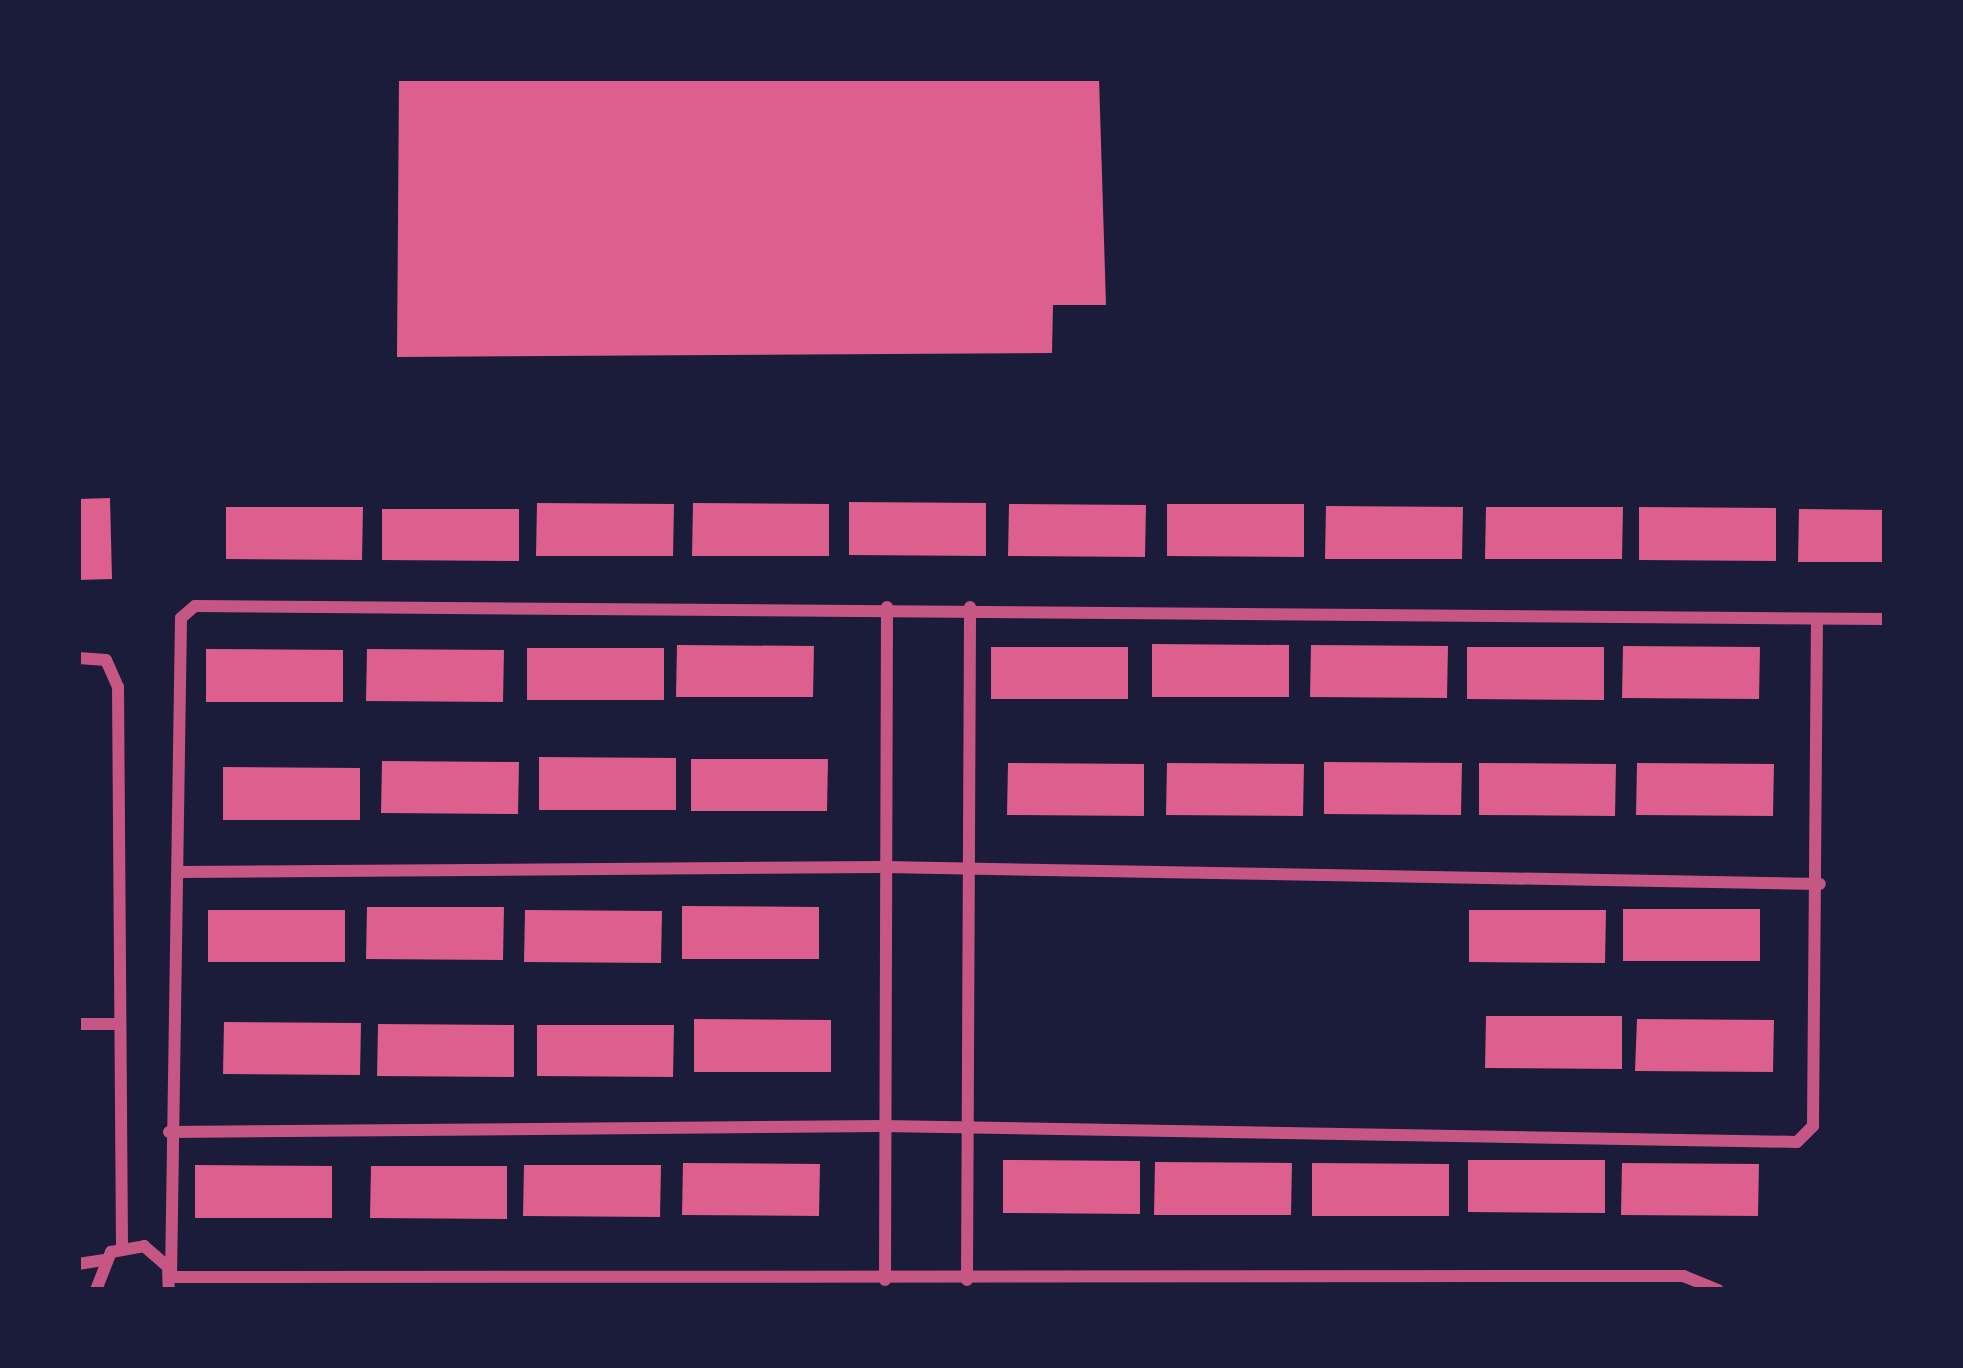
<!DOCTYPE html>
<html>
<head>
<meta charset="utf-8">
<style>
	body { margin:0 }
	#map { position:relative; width:1963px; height:1368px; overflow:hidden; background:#1b1b3a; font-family:"DM Sans",sans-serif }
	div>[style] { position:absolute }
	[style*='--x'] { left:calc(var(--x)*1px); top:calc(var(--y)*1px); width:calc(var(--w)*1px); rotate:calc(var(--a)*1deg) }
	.building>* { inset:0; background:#dd5f8e }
	.minor>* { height:12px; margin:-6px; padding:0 6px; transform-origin:6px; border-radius:6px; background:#c65784 }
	span { translate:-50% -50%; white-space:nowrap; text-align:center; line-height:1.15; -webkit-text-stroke:9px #1b1b3a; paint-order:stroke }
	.frame { position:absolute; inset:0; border:81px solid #1b1b3a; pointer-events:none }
</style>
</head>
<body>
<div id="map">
	<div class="building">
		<div style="clip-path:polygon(399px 78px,1099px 78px,1106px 305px,1053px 305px,1052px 353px,397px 357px)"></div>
		<div style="clip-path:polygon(110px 498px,112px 579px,78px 580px,78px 499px)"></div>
		<div style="clip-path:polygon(849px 502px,986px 503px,986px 556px,849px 555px)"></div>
		<div style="clip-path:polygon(537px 503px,674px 504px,673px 556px,536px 556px)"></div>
		<div style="clip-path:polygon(693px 503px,829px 504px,829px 556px,692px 556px)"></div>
		<div style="clip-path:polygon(1009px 504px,1146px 505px,1145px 557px,1008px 556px)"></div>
		<div style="clip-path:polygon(1167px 504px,1304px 504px,1304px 557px,1167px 556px)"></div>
		<div style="clip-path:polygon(1326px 506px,1463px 507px,1462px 559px,1325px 559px)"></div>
		<div style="clip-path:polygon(226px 507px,363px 507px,362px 560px,226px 559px)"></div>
		<div style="clip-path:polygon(1486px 507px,1623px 507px,1622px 559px,1485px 559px)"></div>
		<div style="clip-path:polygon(1639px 507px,1776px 508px,1776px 561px,1639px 560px)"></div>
		<div style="clip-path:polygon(382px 509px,519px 509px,519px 561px,382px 560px)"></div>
		<div style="clip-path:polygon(1799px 509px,1885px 510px,1885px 562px,1798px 562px)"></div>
		<div style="clip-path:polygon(1152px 644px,1289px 645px,1289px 697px,1152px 697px)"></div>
		<div style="clip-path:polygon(677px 645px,814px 646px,813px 697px,676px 697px)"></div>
		<div style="clip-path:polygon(1311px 645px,1448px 646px,1447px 698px,1310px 697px)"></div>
		<div style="clip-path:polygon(1623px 646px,1760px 647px,1759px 699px,1622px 698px)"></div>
		<div style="clip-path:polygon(991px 647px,1128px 647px,1128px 699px,991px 699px)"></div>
		<div style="clip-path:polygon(1467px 647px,1604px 647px,1604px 700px,1467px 699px)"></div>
		<div style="clip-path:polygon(527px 648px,664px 648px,664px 700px,527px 700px)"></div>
		<div style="clip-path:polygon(206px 649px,343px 650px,343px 702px,206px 702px)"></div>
		<div style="clip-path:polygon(367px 649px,504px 650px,503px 702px,366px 701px)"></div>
		<div style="clip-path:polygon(539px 757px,676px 758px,676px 810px,539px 810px)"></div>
		<div style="clip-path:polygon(691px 759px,828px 759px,827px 811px,691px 811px)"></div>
		<div style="clip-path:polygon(382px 761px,519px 762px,518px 814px,381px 813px)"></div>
		<div style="clip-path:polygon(1324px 762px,1462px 763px,1461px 815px,1324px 814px)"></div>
		<div style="clip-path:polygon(1008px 763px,1144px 764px,1144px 816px,1007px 815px)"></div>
		<div style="clip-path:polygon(1167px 763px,1304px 764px,1303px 816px,1166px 815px)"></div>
		<div style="clip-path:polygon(1479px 763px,1616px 764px,1615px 816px,1479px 815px)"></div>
		<div style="clip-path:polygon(1637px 763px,1774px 764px,1773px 816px,1636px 815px)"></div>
		<div style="clip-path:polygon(223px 767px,360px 768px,360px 820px,223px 820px)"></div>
		<div style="clip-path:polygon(682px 906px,819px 907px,819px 959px,682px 959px)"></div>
		<div style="clip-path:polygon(367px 907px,504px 907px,503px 960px,366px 959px)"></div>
		<div style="clip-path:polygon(1623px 909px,1760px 909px,1760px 961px,1623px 961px)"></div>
		<div style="clip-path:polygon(208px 910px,345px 910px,345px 962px,208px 962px)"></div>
		<div style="clip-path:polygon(525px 910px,662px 911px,661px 963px,524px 962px)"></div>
		<div style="clip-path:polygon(1469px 910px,1606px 910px,1605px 963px,1469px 962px)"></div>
		<div style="clip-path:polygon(1486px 1016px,1622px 1016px,1622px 1069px,1485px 1068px)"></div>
		<div style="clip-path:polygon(694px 1019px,831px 1020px,831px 1072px,694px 1072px)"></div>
		<div style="clip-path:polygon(1637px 1019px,1774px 1020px,1773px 1072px,1635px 1071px)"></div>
		<div style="clip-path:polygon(224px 1022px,361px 1023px,360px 1075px,223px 1074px)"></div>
		<div style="clip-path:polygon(378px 1024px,514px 1025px,514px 1077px,377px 1076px)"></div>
		<div style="clip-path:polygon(537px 1025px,674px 1025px,673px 1077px,537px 1076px)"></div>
		<div style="clip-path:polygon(1003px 1160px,1140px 1161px,1140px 1214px,1003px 1213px)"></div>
		<div style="clip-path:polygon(1468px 1160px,1605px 1160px,1605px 1213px,1468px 1212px)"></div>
		<div style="clip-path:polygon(1155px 1162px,1292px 1163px,1291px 1215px,1154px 1215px)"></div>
		<div style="clip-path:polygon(683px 1163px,820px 1164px,819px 1216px,682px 1215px)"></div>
		<div style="clip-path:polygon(1312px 1163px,1449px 1164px,1449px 1216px,1312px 1216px)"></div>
		<div style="clip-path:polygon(1622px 1163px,1759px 1164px,1758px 1216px,1621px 1215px)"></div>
		<div style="clip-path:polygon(195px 1165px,332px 1166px,332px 1218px,195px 1218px)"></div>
		<div style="clip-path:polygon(524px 1165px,661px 1165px,660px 1217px,523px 1216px)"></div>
		<div style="clip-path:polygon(371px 1166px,507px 1166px,507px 1219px,370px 1218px)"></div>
	</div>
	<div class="minor">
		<div style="--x:78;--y:658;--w:28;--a:4"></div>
		<div style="--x:106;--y:660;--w:30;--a:66"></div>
		<div style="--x:118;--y:687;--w:559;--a:89.59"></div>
		<div style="--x:179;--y:872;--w:705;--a:-0.41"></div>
		<div style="--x:884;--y:867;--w:936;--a:1.04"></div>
		<div style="--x:78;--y:1024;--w:38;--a:0"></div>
		<div style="--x:169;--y:1132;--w:714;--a:-0.48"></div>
		<div style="--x:883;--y:1126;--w:914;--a:1"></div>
		<div style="--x:1797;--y:1142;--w:23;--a:-45"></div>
		<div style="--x:1813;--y:1126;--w:506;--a:-89.55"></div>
		<div style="--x:78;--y:1264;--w:25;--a:-9"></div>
		<div style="--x:885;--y:1280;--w:673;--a:-89.83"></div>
		<div style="--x:967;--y:1280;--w:673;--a:-89.74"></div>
		<div style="--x:96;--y:1290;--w:41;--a:-68.5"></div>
		<div style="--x:111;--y:1252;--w:34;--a:-10"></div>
		<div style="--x:144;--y:1246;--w:32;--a:41"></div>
		<div style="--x:168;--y:1267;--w:23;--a:88"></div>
		<div style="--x:1718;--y:1290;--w:37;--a:-158"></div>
		<div style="--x:1684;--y:1276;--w:1513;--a:179.96"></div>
		<div style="--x:171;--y:1277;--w:659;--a:-89.13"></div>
		<div style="--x:181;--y:618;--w:18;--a:-41"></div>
		<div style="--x:195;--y:606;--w:1690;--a:0.44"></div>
	</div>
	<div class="frame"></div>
</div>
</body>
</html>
